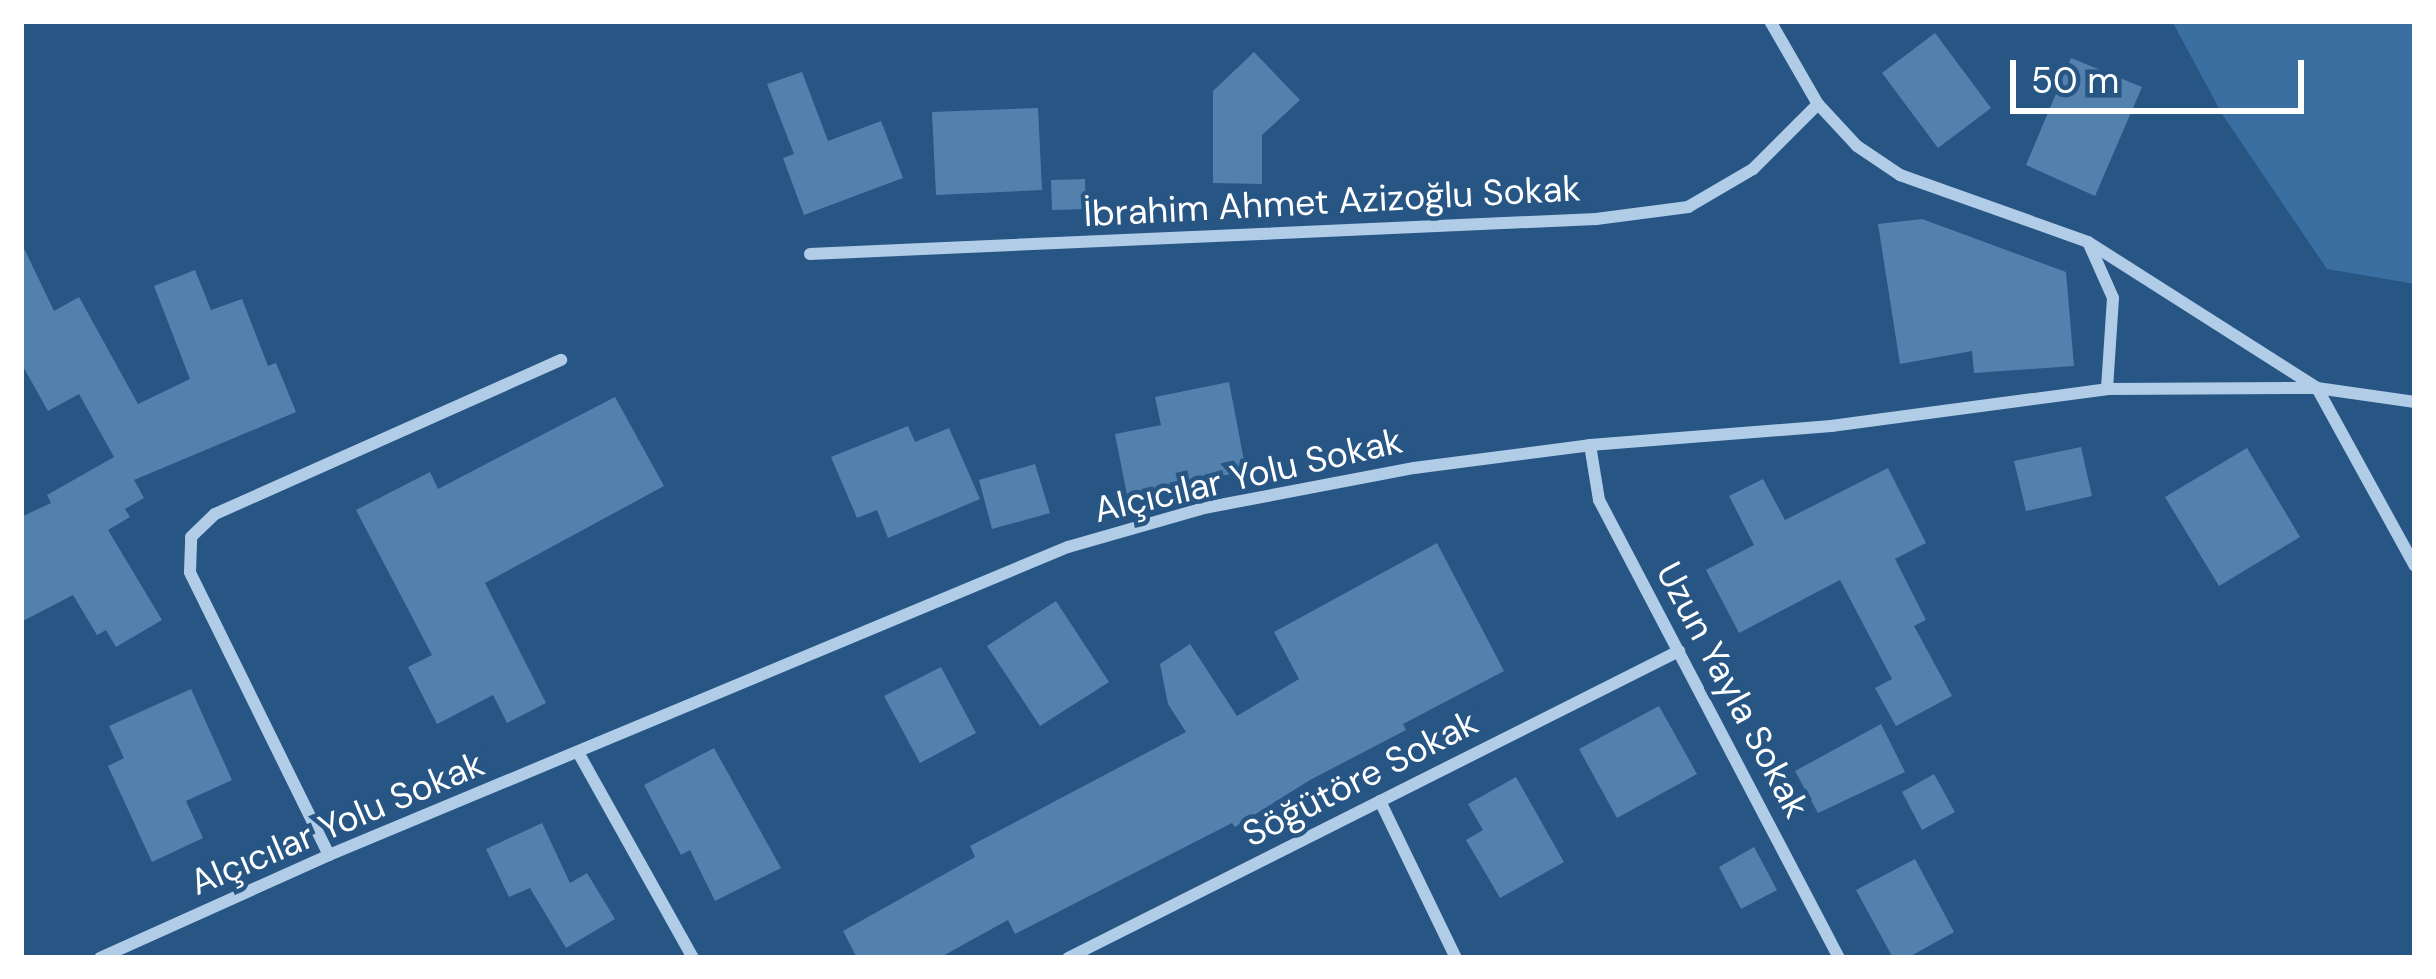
<!DOCTYPE html>
<html>
<head>
<meta charset="utf-8">
<style>
	body { margin:0 }
	#map { position:relative; width:2436px; height:979px; overflow:hidden; background:#275584; font-family:"DM Sans",sans-serif }
	div>[style] { position:absolute }
	[style*='--x'] { left:calc(var(--x)*1px); top:calc(var(--y)*1px); width:calc(var(--w)*1px); rotate:calc(var(--a)*1deg) }
	.green>* { inset:0; background:#3b6fa1 }
	.building>* { inset:0; background:#5381ae }
	.street>* { height:12px; margin:-6px; padding:0 6px; transform-origin:6px; border-radius:6px; background:#b1cce7 }
	span { translate:-50% -50%; white-space:nowrap; text-align:center; line-height:1.15; -webkit-text-stroke:9px #275584; paint-order:stroke }
	.street-label { font-size:36px; color:#fff }
	.frame { position:absolute; inset:0; border:24px solid #fff; pointer-events:none }
	.scale { position:absolute; left:2010px; top:60px; width:294px; height:54px; box-sizing:border-box; border:6px solid #fff; border-top:0; padding-left:15px; font-size:36px; line-height:42px; white-space:nowrap; color:#fff; -webkit-text-stroke:9px #275584; paint-order:stroke }
</style>
</head>
<body>
<div id="map">
	<div class="green">
		<div style="clip-path:polygon(2172px 21px,2415px 21px,2415px 284px,2327px 269px,2222px 114px)"></div>
	</div>
	<div class="building">
		<div style="clip-path:polygon(1935px 33px,1991px 108px,1938px 148px,1882px 73px)"></div>
		<div style="clip-path:polygon(1254px 52px,1300px 100px,1262px 135px,1262px 184px,1213px 183px,1213px 91px)"></div>
		<div style="clip-path:polygon(2071px 58px,2142px 87px,2095px 196px,2026px 165px)"></div>
		<div style="clip-path:polygon(802px 72px,828px 141px,881px 121px,903px 178px,804px 215px,783px 158px,794px 154px,767px 84px)"></div>
		<div style="clip-path:polygon(1038px 108px,1042px 190px,936px 195px,932px 112px)"></div>
		<div style="clip-path:polygon(1085px 179px,1086px 209px,1052px 210px,1051px 180px)"></div>
		<div style="clip-path:polygon(1922px 219px,2066px 272px,2074px 366px,1974px 373px,1972px 351px,1900px 364px,1878px 224px)"></div>
		<div style="clip-path:polygon(21px 242px,54px 311px,79px 297px,138px 404px,190px 379px,154px 286px,195px 270px,211px 310px,242px 299px,268px 366px,276px 363px,296px 412px,134px 480px,144px 498px,125px 509px,130px 517px,108px 530px,162px 620px,116px 647px,106px 630px,97px 635px,73px 595px,21px 622px,21px 517px,51px 503px,47px 495px,114px 457px,79px 394px,48px 411px,21px 363px)"></div>
		<div style="clip-path:polygon(1229px 382px,1246px 471px,1127px 495px,1115px 434px,1161px 425px,1155px 397px)"></div>
		<div style="clip-path:polygon(615px 397px,664px 486px,485px 583px,546px 703px,507px 723px,493px 695px,437px 724px,408px 667px,432px 655px,356px 510px,430px 472px,438px 489px)"></div>
		<div style="clip-path:polygon(908px 426px,915px 442px,949px 428px,980px 499px,888px 538px,877px 510px,857px 518px,831px 457px)"></div>
		<div style="clip-path:polygon(2081px 447px,2092px 496px,2026px 511px,2014px 461px)"></div>
		<div style="clip-path:polygon(2247px 448px,2300px 537px,2219px 586px,2165px 497px)"></div>
		<div style="clip-path:polygon(1035px 464px,1050px 513px,992px 529px,979px 480px)"></div>
		<div style="clip-path:polygon(1888px 468px,1926px 543px,1895px 559px,1926px 620px,1914px 626px,1952px 696px,1896px 726px,1875px 688px,1892px 679px,1840px 580px,1739px 633px,1706px 570px,1754px 545px,1729px 496px,1763px 479px,1785px 520px)"></div>
		<div style="clip-path:polygon(1437px 543px,1504px 671px,1403px 724px,1406px 730px,1310px 780px,1235px 827px,1232px 823px,1015px 934px,1008px 920px,939px 958px,857px 958px,843px 931px,975px 857px,970px 846px,1186px 732px,1168px 704px,1160px 664px,1190px 644px,1237px 716px,1299px 679px,1274px 632px)"></div>
		<div style="clip-path:polygon(1056px 601px,1109px 682px,1040px 726px,987px 646px)"></div>
		<div style="clip-path:polygon(941px 667px,976px 733px,920px 763px,884px 696px)"></div>
		<div style="clip-path:polygon(191px 689px,232px 780px,186px 801px,203px 838px,152px 862px,108px 766px,124px 758px,109px 726px)"></div>
		<div style="clip-path:polygon(1659px 706px,1697px 774px,1617px 818px,1579px 749px)"></div>
		<div style="clip-path:polygon(1881px 724px,1905px 772px,1818px 813px,1795px 771px)"></div>
		<div style="clip-path:polygon(714px 748px,781px 868px,715px 901px,690px 850px,681px 855px,644px 785px)"></div>
		<div style="clip-path:polygon(1934px 774px,1955px 812px,1922px 830px,1902px 792px)"></div>
		<div style="clip-path:polygon(1516px 777px,1564px 862px,1500px 898px,1466px 840px,1483px 830px,1468px 804px)"></div>
		<div style="clip-path:polygon(542px 823px,570px 883px,587px 873px,615px 919px,566px 948px,530px 888px,509px 897px,486px 849px)"></div>
		<div style="clip-path:polygon(1754px 847px,1777px 890px,1741px 909px,1719px 867px)"></div>
		<div style="clip-path:polygon(1915px 859px,1954px 932px,1907px 958px,1893px 958px,1856px 890px)"></div>
	</div>
	<div class="street">
		<div style="--x:1770;--y:21;--w:96;--a:60"></div>
		<div style="--x:1818;--y:104;--w:57;--a:47.1"></div>
		<div style="--x:1857;--y:146;--w:52;--a:34"></div>
		<div style="--x:1900;--y:175;--w:200;--a:19.6"></div>
		<div style="--x:2088;--y:242;--w:272;--a:32.5"></div>
		<div style="--x:2317;--y:388;--w:203;--a:61.2"></div>
		<div style="--x:2089;--y:244;--w:59;--a:66"></div>
		<div style="--x:2113;--y:298;--w:91;--a:93.8"></div>
		<div style="--x:810;--y:254;--w:787;--a:-2.55"></div>
		<div style="--x:1596;--y:219;--w:93;--a:-7.4"></div>
		<div style="--x:1688;--y:207;--w:75;--a:-30.3"></div>
		<div style="--x:1753;--y:169;--w:92;--a:-45"></div>
		<div style="--x:1590;--y:445;--w:56;--a:80.7"></div>
		<div style="--x:1599;--y:500;--w:517;--a:62.34"></div>
		<div style="--x:579;--y:754;--w:234;--a:60.8"></div>
		<div style="--x:1380;--y:801;--w:174;--a:64.2"></div>
		<div style="--x:329;--y:855;--w:315;--a:-116.2"></div>
		<div style="--x:190;--y:572;--w:35;--a:-88"></div>
		<div style="--x:191;--y:537;--w:33;--a:-44"></div>
		<div style="--x:215;--y:514;--w:379;--a:-24"></div>
		<div style="--x:100;--y:958;--w:251;--a:-24.2"></div>
		<div style="--x:329;--y:855;--w:801;--a:-22.63"></div>
		<div style="--x:1068;--y:547;--w:141;--a:-16"></div>
		<div style="--x:1204;--y:508;--w:214;--a:-10.8"></div>
		<div style="--x:1414;--y:468;--w:177;--a:-7.4"></div>
		<div style="--x:1590;--y:445;--w:242;--a:-4.5"></div>
		<div style="--x:1831;--y:426;--w:278;--a:-7.6"></div>
		<div style="--x:2107;--y:389;--w:210;--a:-0.3"></div>
		<div style="--x:2317;--y:388;--w:99;--a:8.1"></div>
		<div style="--x:1068;--y:958;--w:684;--a:-26.68"></div>
	</div>
	<div class="street-label">
		<span style="left:1332px;top:201px;rotate:-3deg">İbrahim Ahmet Azizoğlu Sokak</span>
		<span style="left:1248px;top:475px;rotate:-13deg">Alçıcılar Yolu Sokak</span>
		<span style="left:1733px;top:690px;rotate:62deg">Uzun Yayla Sokak</span>
		<span style="left:1360px;top:778px;rotate:-27deg">Söğütöre Sokak</span>
		<span style="left:337px;top:823px;rotate:-23deg">Alçıcılar Yolu Sokak</span>
	</div>
	<div class="frame"></div>
	<div class="scale">50 m</div>
</div>
</body>
</html>
